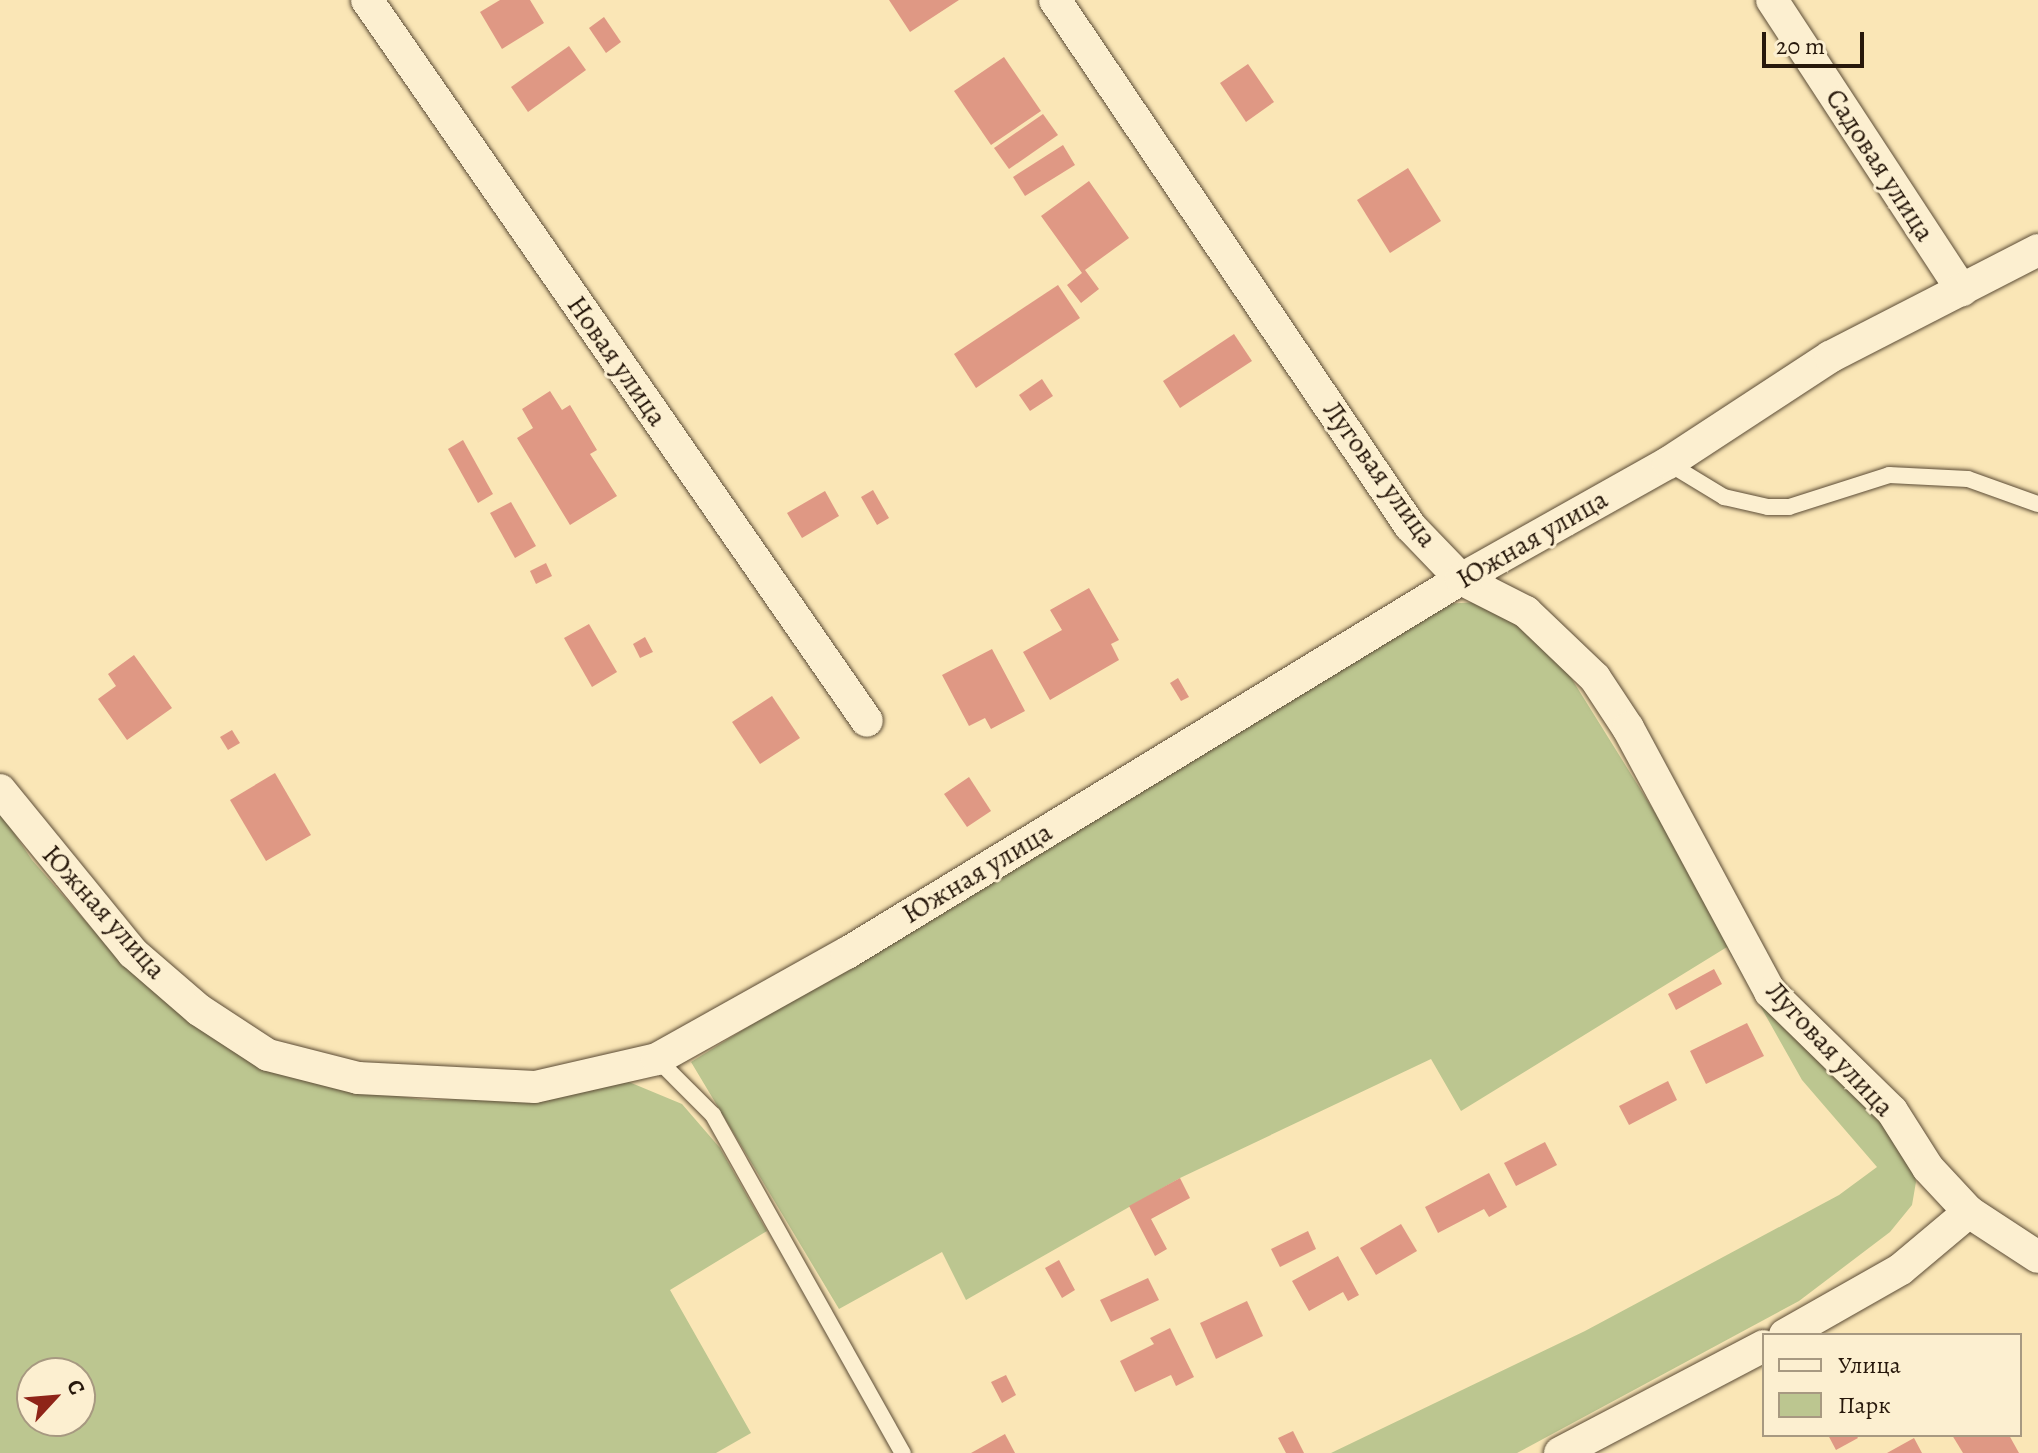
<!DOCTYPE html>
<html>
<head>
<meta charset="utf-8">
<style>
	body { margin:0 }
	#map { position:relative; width:2038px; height:1453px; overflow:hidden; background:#fae6b6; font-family:Alegreya,serif }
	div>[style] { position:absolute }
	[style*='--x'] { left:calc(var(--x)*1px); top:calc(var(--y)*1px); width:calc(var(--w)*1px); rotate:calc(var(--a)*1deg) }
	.green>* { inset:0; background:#bcc690 }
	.building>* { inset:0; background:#df9884 }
	.roads { filter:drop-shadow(0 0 2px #5c4c36) drop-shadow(0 0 2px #5c4c36) }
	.lane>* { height:16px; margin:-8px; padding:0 8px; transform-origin:8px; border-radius:8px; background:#fcefd0 }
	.street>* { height:32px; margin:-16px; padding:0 16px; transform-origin:16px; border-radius:16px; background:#fcefd0 }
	span { translate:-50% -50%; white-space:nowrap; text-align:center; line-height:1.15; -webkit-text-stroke:6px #fcefd0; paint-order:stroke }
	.street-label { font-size:28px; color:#27180b }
	.legend { position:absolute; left:1762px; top:1333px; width:260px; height:104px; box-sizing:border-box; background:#fcefd0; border:2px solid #a79981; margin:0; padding:10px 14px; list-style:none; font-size:24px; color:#27180b }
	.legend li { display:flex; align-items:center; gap:16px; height:40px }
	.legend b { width:40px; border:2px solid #a79981 }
	.north { position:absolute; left:16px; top:1357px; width:80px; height:80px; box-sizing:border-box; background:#fcefd0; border:2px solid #a79981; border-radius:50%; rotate:64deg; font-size:22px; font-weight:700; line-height:32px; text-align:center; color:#27180b }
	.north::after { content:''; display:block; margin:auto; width:28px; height:36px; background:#8f2418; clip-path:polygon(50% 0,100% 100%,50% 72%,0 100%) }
	.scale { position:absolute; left:1762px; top:32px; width:102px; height:36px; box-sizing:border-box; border:4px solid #27180b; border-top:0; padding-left:10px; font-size:24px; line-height:28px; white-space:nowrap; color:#27180b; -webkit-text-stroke:6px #fcefd0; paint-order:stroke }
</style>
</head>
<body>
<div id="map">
	<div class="green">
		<div style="clip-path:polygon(1478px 602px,1508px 614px,1560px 660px,1677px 848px,1912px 1165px,1916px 1182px,1912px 1205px,1890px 1232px,1799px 1301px,1517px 1453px,1331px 1453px,1585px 1331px,1839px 1195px,1877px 1167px,1802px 1080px,1727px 947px,1461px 1111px,1431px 1059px,1180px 1178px,966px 1300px,942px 1252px,839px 1309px,691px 1062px,1256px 714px,1444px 604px)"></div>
		<div style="clip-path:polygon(evenodd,0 812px,32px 860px,117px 957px,277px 1073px,313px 1083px,425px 1100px,526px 1098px,629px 1082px,682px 1104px,720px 1148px,767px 1231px,670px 1290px,751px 1433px,716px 1453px,0 1453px,0 812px,32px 1373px,80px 1373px,80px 1421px,32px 1421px,32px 1373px)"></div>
	</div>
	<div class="building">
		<div style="clip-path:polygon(500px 0,530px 0,544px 23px,502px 49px,480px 12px)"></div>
		<div style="clip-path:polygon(889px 0,959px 0,910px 32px)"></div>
		<div style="clip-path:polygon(604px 17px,621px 42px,606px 53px,589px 28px)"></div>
		<div style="clip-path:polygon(569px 46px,586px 70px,528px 112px,511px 87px)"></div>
		<div style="clip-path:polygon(1004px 57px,1041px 111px,991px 145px,954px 91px)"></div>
		<div style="clip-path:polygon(1248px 64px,1274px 102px,1246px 122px,1220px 83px)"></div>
		<div style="clip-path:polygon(1043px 114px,1058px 135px,1009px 169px,994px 148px)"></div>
		<div style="clip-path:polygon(1063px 145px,1075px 165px,1025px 196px,1013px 177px)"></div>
		<div style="clip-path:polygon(1408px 168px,1441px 221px,1390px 253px,1357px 200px)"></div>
		<div style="clip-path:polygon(1089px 181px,1129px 238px,1085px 270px,1099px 289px,1081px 303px,1067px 285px,1082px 273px,1041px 216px)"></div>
		<div style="clip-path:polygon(1058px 285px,1080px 318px,976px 388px,954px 354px)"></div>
		<div style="clip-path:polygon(1234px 334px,1252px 361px,1180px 408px,1163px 381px)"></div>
		<div style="clip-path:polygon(1042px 379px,1053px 396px,1030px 411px,1019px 395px)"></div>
		<div style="clip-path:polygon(550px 391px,562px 410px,570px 405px,597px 450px,590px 454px,617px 496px,570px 525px,517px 438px,533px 428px,522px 409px)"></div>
		<div style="clip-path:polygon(463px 440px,493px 494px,478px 503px,448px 449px)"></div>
		<div style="clip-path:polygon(873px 490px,889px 518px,877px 525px,861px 497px)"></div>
		<div style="clip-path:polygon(825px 491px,839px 516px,802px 538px,787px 513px)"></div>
		<div style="clip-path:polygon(511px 502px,536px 546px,515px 558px,490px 513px)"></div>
		<div style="clip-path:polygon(546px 563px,552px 576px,536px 584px,530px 571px)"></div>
		<div style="clip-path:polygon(1089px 588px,1119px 640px,1111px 644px,1119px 660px,1050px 700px,1023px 652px,1062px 630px,1050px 610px)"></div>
		<div style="clip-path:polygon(589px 624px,617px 672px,592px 687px,564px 638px)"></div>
		<div style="clip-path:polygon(645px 637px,653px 652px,640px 658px,633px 644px)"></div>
		<div style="clip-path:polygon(992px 649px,1025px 711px,991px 729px,985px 718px,969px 726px,942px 675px)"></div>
		<div style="clip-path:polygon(134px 655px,172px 708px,127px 740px,98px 699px,116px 686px,108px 674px)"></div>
		<div style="clip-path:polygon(1178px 678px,1189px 697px,1181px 701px,1170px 683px)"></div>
		<div style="clip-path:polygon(772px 696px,800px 738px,760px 764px,732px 722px)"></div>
		<div style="clip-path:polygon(232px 730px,240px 743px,228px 750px,220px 737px)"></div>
		<div style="clip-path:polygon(275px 773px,311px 835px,266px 861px,230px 800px)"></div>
		<div style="clip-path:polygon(969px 777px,991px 811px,967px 827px,944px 794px)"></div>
		<div style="clip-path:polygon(1714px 969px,1722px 984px,1676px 1010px,1668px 994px)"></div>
		<div style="clip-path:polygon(1747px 1023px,1764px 1056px,1706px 1084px,1690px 1051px)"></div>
		<div style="clip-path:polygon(1668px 1081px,1677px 1100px,1629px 1125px,1619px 1106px)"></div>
		<div style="clip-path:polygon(1545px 1142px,1557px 1165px,1516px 1186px,1504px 1163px)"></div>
		<div style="clip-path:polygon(1489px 1173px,1507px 1207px,1489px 1217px,1484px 1209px,1438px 1233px,1425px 1207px)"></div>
		<div style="clip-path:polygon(1180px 1178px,1190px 1198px,1151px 1219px,1167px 1249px,1155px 1256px,1129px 1206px)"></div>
		<div style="clip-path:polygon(1401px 1224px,1417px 1251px,1376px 1275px,1360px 1248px)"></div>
		<div style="clip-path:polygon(1308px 1231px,1316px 1249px,1280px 1267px,1271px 1249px)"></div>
		<div style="clip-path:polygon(1338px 1256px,1359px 1295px,1348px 1301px,1343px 1292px,1309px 1311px,1292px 1281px)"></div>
		<div style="clip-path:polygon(1059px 1260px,1075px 1290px,1062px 1298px,1045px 1268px)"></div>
		<div style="clip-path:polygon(1148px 1278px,1159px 1300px,1111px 1322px,1100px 1300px)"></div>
		<div style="clip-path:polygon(1247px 1301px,1263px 1336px,1216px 1359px,1200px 1323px)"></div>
		<div style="clip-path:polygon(1170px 1328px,1194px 1377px,1176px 1386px,1171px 1375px,1135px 1392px,1120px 1361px,1154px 1344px,1150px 1338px)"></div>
		<div style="clip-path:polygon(1006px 1375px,1016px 1395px,1002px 1403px,991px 1382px)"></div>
		<div style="clip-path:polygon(1293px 1431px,1304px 1453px,1286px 1453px,1278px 1438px)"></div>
		<div style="clip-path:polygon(1005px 1434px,1015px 1453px,971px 1453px)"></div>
		<div style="clip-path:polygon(1828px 1435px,1856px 1435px,1858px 1438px,1836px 1450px)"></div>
		<div style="clip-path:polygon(1952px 1435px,2009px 1435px,2019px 1453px,1963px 1453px)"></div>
		<div style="clip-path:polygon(1914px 1438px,1922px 1453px,1887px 1453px)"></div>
	</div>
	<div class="roads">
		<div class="lane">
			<div style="--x:1668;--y:463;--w:66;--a:31.3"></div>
			<div style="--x:1724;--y:497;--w:45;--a:12.8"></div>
			<div style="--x:1768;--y:507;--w:21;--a:0"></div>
			<div style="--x:1789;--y:507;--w:105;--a:-17.7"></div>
			<div style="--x:1889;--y:475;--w:79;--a:2.9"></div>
			<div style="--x:1968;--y:479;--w:74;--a:19.7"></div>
			<div style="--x:657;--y:1059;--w:79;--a:45"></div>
			<div style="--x:713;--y:1115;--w:388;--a:60.7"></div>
		</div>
		<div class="street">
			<div style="--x:367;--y:0;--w:877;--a:55.26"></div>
			<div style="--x:1055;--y:0;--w:635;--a:55.98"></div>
			<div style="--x:1410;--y:526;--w:74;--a:46.1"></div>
			<div style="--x:1461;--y:579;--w:73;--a:26.9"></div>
			<div style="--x:1526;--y:612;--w:95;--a:43.7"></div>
			<div style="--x:1595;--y:678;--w:60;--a:56.6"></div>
			<div style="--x:1628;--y:728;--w:300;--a:61.7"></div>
			<div style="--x:1770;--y:992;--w:170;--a:44.3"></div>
			<div style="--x:1892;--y:1111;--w:67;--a:57.7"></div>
			<div style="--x:1928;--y:1168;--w:60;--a:47"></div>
			<div style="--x:1969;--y:1212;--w:82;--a:33.1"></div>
			<div style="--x:1772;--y:0;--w:347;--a:56.8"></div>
			<div style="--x:0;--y:790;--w:210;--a:50.8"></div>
			<div style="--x:133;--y:953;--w:87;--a:40.8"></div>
			<div style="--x:199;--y:1010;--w:82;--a:33.1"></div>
			<div style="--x:268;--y:1055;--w:93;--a:14.3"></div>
			<div style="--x:358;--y:1078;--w:177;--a:2.9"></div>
			<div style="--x:535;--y:1087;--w:125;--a:-12.9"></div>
			<div style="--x:657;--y:1059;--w:218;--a:-29.2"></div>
			<div style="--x:847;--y:953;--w:719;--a:-31.35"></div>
			<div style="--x:1461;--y:579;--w:237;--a:-29.3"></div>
			<div style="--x:1668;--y:463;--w:194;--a:-33.2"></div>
			<div style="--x:1830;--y:357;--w:234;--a:-27.2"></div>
			<div style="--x:1785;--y:1335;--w:133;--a:-29.6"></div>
			<div style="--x:1901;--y:1269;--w:89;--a:-40"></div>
			<div style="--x:1560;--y:1453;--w:230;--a:-27.7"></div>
		</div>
	</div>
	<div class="street-label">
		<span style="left:1880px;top:165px;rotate:57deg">Садовая улица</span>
		<span style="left:617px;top:361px;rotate:55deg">Новая улица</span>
		<span style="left:1380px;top:474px;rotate:54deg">Луговая улица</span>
		<span style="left:1532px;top:539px;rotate:-30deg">Южная улица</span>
		<span style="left:977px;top:873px;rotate:-31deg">Южная улица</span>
		<span style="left:104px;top:912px;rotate:48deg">Южная улица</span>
		<span style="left:1830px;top:1049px;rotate:47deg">Луговая улица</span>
	</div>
	<ul class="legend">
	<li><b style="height:10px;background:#fcefd0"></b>Улица</li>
	<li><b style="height:22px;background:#bcc690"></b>Парк</li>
	</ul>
	<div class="north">С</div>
	<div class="scale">20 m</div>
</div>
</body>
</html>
